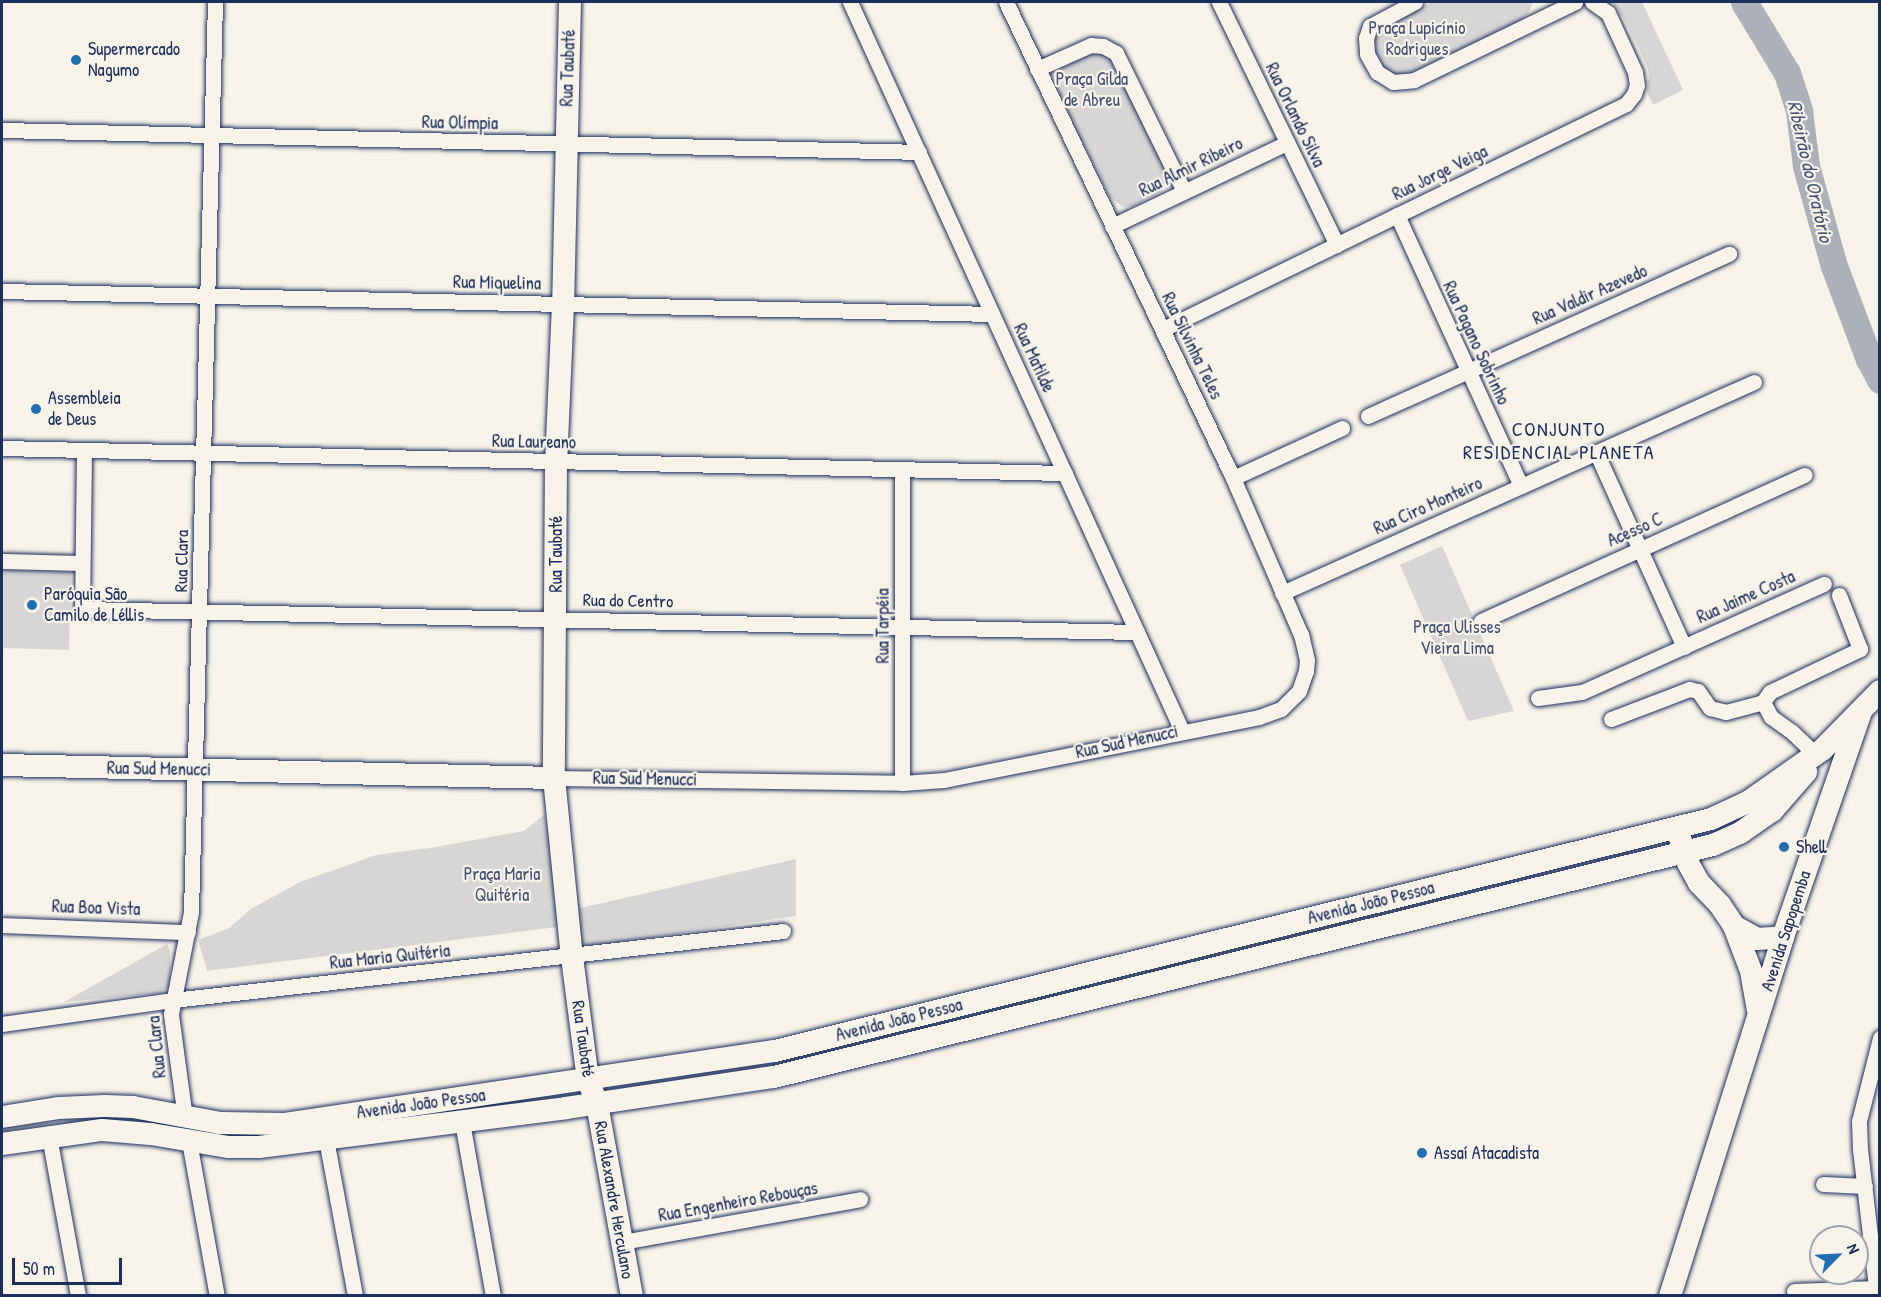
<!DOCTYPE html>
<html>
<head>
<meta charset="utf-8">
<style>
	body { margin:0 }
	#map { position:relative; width:1881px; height:1297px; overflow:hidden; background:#f7f3e8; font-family:"Patrick Hand",sans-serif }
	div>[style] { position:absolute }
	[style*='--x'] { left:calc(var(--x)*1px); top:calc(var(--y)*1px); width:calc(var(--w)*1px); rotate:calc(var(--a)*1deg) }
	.green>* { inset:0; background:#d7d6d4 }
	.river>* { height:27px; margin:-13.5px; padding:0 13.5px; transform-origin:13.5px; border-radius:13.5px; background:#acb0b9 }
	.roads { filter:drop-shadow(0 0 2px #1b2f5e) drop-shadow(0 0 2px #1b2f5e) }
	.street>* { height:15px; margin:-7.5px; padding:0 7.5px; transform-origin:7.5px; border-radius:7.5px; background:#f7f3e8 }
	.secondary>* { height:22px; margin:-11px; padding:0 11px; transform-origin:11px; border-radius:11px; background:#f7f3e8 }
	.dots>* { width:16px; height:16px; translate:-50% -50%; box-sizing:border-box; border:3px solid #f7f3e8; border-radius:50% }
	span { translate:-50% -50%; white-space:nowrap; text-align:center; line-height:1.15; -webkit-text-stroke:4.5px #f7f3e8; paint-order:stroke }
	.park-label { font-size:18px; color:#415076 }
	.poi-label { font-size:18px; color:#1b2f5e }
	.left { translate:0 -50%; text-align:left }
	.street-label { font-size:18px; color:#1b2f5e }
	.water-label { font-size:20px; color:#465679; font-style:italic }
	.neighbourhood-label { font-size:20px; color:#1b2f5e; letter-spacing:1.5px }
	.frame { position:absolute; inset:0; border:3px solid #1b2f5e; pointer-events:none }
	.north { position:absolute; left:1809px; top:1225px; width:60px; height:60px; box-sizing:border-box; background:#f7f3e8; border:2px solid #9fa5b1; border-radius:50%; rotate:66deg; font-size:16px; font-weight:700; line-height:24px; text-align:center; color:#1b2f5e }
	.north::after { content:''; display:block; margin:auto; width:21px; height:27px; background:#1f6fb2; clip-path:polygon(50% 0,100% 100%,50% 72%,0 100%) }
	.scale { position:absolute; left:12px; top:1258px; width:110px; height:27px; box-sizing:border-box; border:3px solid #1b2f5e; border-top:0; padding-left:8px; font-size:18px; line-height:21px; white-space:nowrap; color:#1b2f5e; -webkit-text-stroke:4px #f7f3e8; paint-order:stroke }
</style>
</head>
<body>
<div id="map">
	<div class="green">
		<div style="clip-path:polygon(1432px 2px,1533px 2px,1528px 14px,1521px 20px,1411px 73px,1401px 76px,1387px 73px,1375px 58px,1372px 46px,1378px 29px)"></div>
		<div style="clip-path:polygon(1612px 2px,1642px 2px,1683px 90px,1653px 105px,1647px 92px,1649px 75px,1647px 66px,1626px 22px)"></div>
		<div style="clip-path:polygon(1086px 52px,1105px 53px,1114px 61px,1166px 172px,1165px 186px,1162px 191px,1133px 206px,1124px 207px,1110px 198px,1058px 90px,1057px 79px,1063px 65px)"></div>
		<div style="clip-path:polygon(1442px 546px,1514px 711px,1468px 721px,1400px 565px)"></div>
		<div style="clip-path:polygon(2px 570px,71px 572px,69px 650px,2px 648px)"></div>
		<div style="clip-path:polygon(545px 814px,562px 920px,561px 925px,557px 927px,207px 971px,198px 940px,229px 928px,251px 909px,300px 882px,376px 855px,430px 848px,524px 831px)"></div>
		<div style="clip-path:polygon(796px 859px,796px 916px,580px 948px,576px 909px)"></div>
		<div style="clip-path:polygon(167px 944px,170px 950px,170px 985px,166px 989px,160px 993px,64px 1002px)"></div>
	</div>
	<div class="river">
		<div style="--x:1744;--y:2;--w:83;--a:58.8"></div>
		<div style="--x:1787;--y:73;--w:40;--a:72"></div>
		<div style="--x:1799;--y:111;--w:55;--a:82.7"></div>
		<div style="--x:1806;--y:166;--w:104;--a:74.4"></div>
		<div style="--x:1834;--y:266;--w:99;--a:69.4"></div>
		<div style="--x:1869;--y:359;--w:24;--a:62"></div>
	</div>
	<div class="roads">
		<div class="street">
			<div style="--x:850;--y:2;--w:801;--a:65.51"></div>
			<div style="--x:1219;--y:2;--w:270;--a:64.1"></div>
			<div style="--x:1415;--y:2;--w:51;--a:151.9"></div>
			<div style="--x:1370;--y:26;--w:13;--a:108"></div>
			<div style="--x:1366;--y:38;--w:16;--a:86"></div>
			<div style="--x:1367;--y:54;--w:21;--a:61"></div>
			<div style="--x:1377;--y:72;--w:19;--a:32"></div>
			<div style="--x:1393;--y:82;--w:21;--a:-5"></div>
			<div style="--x:1414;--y:80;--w:179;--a:-25.8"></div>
			<div style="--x:1037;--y:69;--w:59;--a:-24"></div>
			<div style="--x:1091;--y:45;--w:12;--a:5"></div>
			<div style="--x:1103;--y:46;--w:15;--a:28"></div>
			<div style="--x:1116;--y:53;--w:154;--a:63.8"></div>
			<div style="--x:2;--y:130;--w:917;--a:1.37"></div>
			<div style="--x:1397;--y:215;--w:298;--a:65.4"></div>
			<div style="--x:1112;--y:226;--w:194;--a:-25.4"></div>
			<div style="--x:2;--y:291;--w:990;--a:1.33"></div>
			<div style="--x:1163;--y:329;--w:515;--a:-25.92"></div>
			<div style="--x:1626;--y:104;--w:13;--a:-51"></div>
			<div style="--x:1634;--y:94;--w:9;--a:-72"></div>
			<div style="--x:1637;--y:85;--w:13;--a:-99"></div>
			<div style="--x:1635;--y:72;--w:65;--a:-114.6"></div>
			<div style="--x:1608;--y:13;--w:19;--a:-145"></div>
			<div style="--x:1368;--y:416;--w:396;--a:-24.2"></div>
			<div style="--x:2;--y:448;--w:1063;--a:1.35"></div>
			<div style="--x:84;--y:451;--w:158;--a:90.7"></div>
			<div style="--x:82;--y:609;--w:1055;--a:1.25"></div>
			<div style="--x:1596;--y:452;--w:214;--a:65.7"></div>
			<div style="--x:902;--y:469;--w:314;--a:90"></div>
			<div style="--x:1233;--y:478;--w:120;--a:-24.6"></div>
			<div style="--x:2;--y:561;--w:80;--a:1.4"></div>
			<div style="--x:1282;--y:593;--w:517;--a:-24.09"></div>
			<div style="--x:1481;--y:621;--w:355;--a:-24.3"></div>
			<div style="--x:1538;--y:698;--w:44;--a:-7.8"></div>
			<div style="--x:1582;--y:692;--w:265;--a:-24.1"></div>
			<div style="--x:1611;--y:719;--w:84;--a:-21"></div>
			<div style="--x:1689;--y:689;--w:9;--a:13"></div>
			<div style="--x:1698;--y:691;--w:21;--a:55"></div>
			<div style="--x:1710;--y:708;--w:16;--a:14"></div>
			<div style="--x:1726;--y:712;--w:38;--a:-15"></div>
			<div style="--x:1815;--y:754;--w:32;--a:-136"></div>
			<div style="--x:1792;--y:732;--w:26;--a:-144"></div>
			<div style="--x:1771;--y:717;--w:17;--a:-118"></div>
			<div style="--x:1763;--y:702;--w:12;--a:-55"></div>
			<div style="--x:1770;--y:692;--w:100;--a:-25.5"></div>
			<div style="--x:1860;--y:649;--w:58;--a:-111.3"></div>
			<div style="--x:554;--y:778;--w:348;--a:0.8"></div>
			<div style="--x:902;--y:783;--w:42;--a:-4.1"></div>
			<div style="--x:944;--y:780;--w:321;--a:-11.3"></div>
			<div style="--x:1259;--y:717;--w:23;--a:-20"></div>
			<div style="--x:1281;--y:709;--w:25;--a:-45"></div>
			<div style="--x:1299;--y:691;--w:21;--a:-71"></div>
			<div style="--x:1306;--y:671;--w:11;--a:-85"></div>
			<div style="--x:1307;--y:660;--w:26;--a:-103"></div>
			<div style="--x:1301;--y:635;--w:171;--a:-113.4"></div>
			<div style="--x:1233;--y:478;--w:527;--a:-115.5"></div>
			<div style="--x:2;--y:925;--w:186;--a:2.2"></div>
			<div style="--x:2;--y:1024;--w:173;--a:-8"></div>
			<div style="--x:173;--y:1000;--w:614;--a:-6.45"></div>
			<div style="--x:185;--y:1118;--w:105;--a:-97.7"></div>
			<div style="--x:171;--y:1014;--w:104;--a:-78.9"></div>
			<div style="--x:191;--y:912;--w:910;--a:-88.49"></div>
			<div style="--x:462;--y:1122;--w:177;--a:79.9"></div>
			<div style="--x:49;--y:1136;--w:163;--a:79.7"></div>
			<div style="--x:326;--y:1139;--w:160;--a:79.5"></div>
			<div style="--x:189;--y:1141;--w:158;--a:79.8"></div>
			<div style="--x:1823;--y:1184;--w:42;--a:2.7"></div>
			<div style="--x:622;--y:1242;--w:242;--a:-10.2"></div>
			<div style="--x:1794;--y:1291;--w:82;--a:-2.1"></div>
			<div style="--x:1877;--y:1296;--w:147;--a:-96.6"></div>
			<div style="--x:1860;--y:1150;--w:29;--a:-92"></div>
			<div style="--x:1859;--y:1121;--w:86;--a:-75.8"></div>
		</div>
		<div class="secondary">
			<div style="--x:570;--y:2;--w:302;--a:91.3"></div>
			<div style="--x:563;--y:304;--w:158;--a:92.5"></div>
			<div style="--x:556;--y:462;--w:316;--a:90.4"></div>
			<div style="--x:554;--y:778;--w:180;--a:84.3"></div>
			<div style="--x:572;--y:957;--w:124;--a:82.6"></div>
			<div style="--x:588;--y:1080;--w:26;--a:69"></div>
			<div style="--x:597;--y:1104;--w:195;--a:79.7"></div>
			<div style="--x:2;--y:765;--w:552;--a:1.35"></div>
			<div style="--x:1680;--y:838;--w:26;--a:72"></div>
			<div style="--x:1688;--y:863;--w:23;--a:61"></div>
			<div style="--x:1699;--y:883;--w:30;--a:46"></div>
			<div style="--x:1720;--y:905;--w:25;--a:56"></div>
			<div style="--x:1734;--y:926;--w:48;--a:69.3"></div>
			<div style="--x:1751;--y:971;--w:39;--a:80"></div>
			<div style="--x:1734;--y:926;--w:26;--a:29"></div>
			<div style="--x:1757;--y:939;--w:26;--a:-4"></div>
			<div style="--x:2;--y:1117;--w:58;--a:-9"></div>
			<div style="--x:59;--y:1108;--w:46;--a:-2.5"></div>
			<div style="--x:105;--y:1106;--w:28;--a:2"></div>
			<div style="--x:133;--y:1107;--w:88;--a:10.4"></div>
			<div style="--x:220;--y:1123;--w:65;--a:0.9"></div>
			<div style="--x:285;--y:1124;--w:495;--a:-8.5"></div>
			<div style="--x:775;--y:1051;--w:964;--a:-13.92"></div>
			<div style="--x:1711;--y:819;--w:41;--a:-24.7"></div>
			<div style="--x:1748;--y:802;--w:92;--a:-35.2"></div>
			<div style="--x:1823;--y:749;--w:81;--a:-45.5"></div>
			<div style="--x:2;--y:1144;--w:101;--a:-8"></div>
			<div style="--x:102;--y:1130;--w:49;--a:4.7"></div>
			<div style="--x:151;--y:1134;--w:79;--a:9.5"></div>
			<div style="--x:229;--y:1147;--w:30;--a:0"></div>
			<div style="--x:259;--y:1147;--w:309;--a:-7.2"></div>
			<div style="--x:566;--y:1108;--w:210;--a:-8.5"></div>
			<div style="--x:774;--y:1077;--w:967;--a:-13.88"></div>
			<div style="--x:1713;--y:845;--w:30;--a:-24"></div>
			<div style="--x:1740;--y:833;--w:39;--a:-35"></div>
			<div style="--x:1772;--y:811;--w:52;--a:-48.9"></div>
			<div style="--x:1670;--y:1296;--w:376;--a:-72.5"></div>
			<div style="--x:1783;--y:937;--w:238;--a:-70.9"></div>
		</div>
	</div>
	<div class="dots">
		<div style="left:76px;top:60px;background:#1f6fb2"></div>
		<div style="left:36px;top:409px;background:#1f6fb2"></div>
		<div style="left:32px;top:605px;background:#1f6fb2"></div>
		<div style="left:1784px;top:847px;background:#1f6fb2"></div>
		<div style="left:1422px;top:1153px;background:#1f6fb2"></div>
	</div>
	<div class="park-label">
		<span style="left:1417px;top:39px">Praça Lupicínio<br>Rodrigues</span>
		<span style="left:1092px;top:90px">Praça Gilda<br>de Abreu</span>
		<span style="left:1457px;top:638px">Praça Ulisses<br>Vieira Lima</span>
		<span style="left:502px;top:885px">Praça Maria<br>Quitéria</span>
	</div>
	<div class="poi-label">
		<span class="left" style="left:88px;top:60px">Supermercado<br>Nagumo</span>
		<span class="left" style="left:48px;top:409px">Assembleia<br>de Deus</span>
		<span class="left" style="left:44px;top:605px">Paróquia São<br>Camilo de Léllis</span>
		<span class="left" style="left:1796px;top:847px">Shell</span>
		<span class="left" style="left:1434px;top:1153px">Assaí Atacadista</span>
	</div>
	<div class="street-label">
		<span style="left:568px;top:68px;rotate:-88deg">Rua Taubaté</span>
		<span style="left:1295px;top:115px;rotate:64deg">Rua Orlando Silva</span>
		<span style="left:460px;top:123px;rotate:1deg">Rua Olímpia</span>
		<span style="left:1191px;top:167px;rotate:-26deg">Rua Almir Ribeiro</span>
		<span style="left:1440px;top:173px;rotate:-26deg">Rua Jorge Veiga</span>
		<span style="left:497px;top:283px;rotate:1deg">Rua Miquelina</span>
		<span style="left:1590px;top:295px;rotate:-24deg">Rua Valdir Azevedo</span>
		<span style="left:1476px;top:343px;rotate:65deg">Rua Pagano Sobrinho</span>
		<span style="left:1192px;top:346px;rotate:64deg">Rua Silvinha Teles</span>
		<span style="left:1034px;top:358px;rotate:65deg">Rua Matilde</span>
		<span style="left:534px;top:442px;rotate:1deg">Rua Laureano</span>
		<span style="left:1428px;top:506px;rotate:-24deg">Rua Ciro Monteiro</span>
		<span style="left:1635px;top:530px;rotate:-24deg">Acesso C</span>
		<span style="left:556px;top:554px;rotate:-90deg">Rua Taubaté</span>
		<span style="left:182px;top:561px;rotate:-89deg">Rua Clara</span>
		<span style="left:1746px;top:597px;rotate:-24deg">Rua Jaime Costa</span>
		<span style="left:628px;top:601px;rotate:1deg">Rua do Centro</span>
		<span style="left:883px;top:626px;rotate:-90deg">Rua Tarpéia</span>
		<span style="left:1127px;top:742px;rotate:-12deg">Rua Sud Menucci</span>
		<span style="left:159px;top:769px;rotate:1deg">Rua Sud Menucci</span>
		<span style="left:645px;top:779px;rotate:1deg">Rua Sud Menucci</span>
		<span style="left:1371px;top:903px;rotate:-14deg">Avenida João Pessoa</span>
		<span style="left:96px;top:908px;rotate:2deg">Rua Boa Vista</span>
		<span style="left:1786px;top:931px;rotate:-72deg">Avenida Sapopemba</span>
		<span style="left:390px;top:957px;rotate:-6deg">Rua Maria Quitéria</span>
		<span style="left:899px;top:1020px;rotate:-14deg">Avenida João Pessoa</span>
		<span style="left:583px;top:1039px;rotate:82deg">Rua Taubaté</span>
		<span style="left:157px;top:1047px;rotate:-96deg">Rua Clara</span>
		<span style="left:421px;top:1104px;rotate:-8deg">Avenida João Pessoa</span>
		<span style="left:614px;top:1200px;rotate:80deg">Rua Alexandre Herculano</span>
		<span style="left:738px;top:1202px;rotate:-10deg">Rua Engenheiro Rebouças</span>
	</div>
	<div class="water-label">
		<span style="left:1811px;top:171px;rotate:77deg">Ribeirão do Oratório</span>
	</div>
	<div class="neighbourhood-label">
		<span style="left:1559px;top:440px">CONJUNTO<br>RESIDENCIAL PLANETA</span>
	</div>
	<div class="frame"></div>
	<div class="north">N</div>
	<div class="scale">50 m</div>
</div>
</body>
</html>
